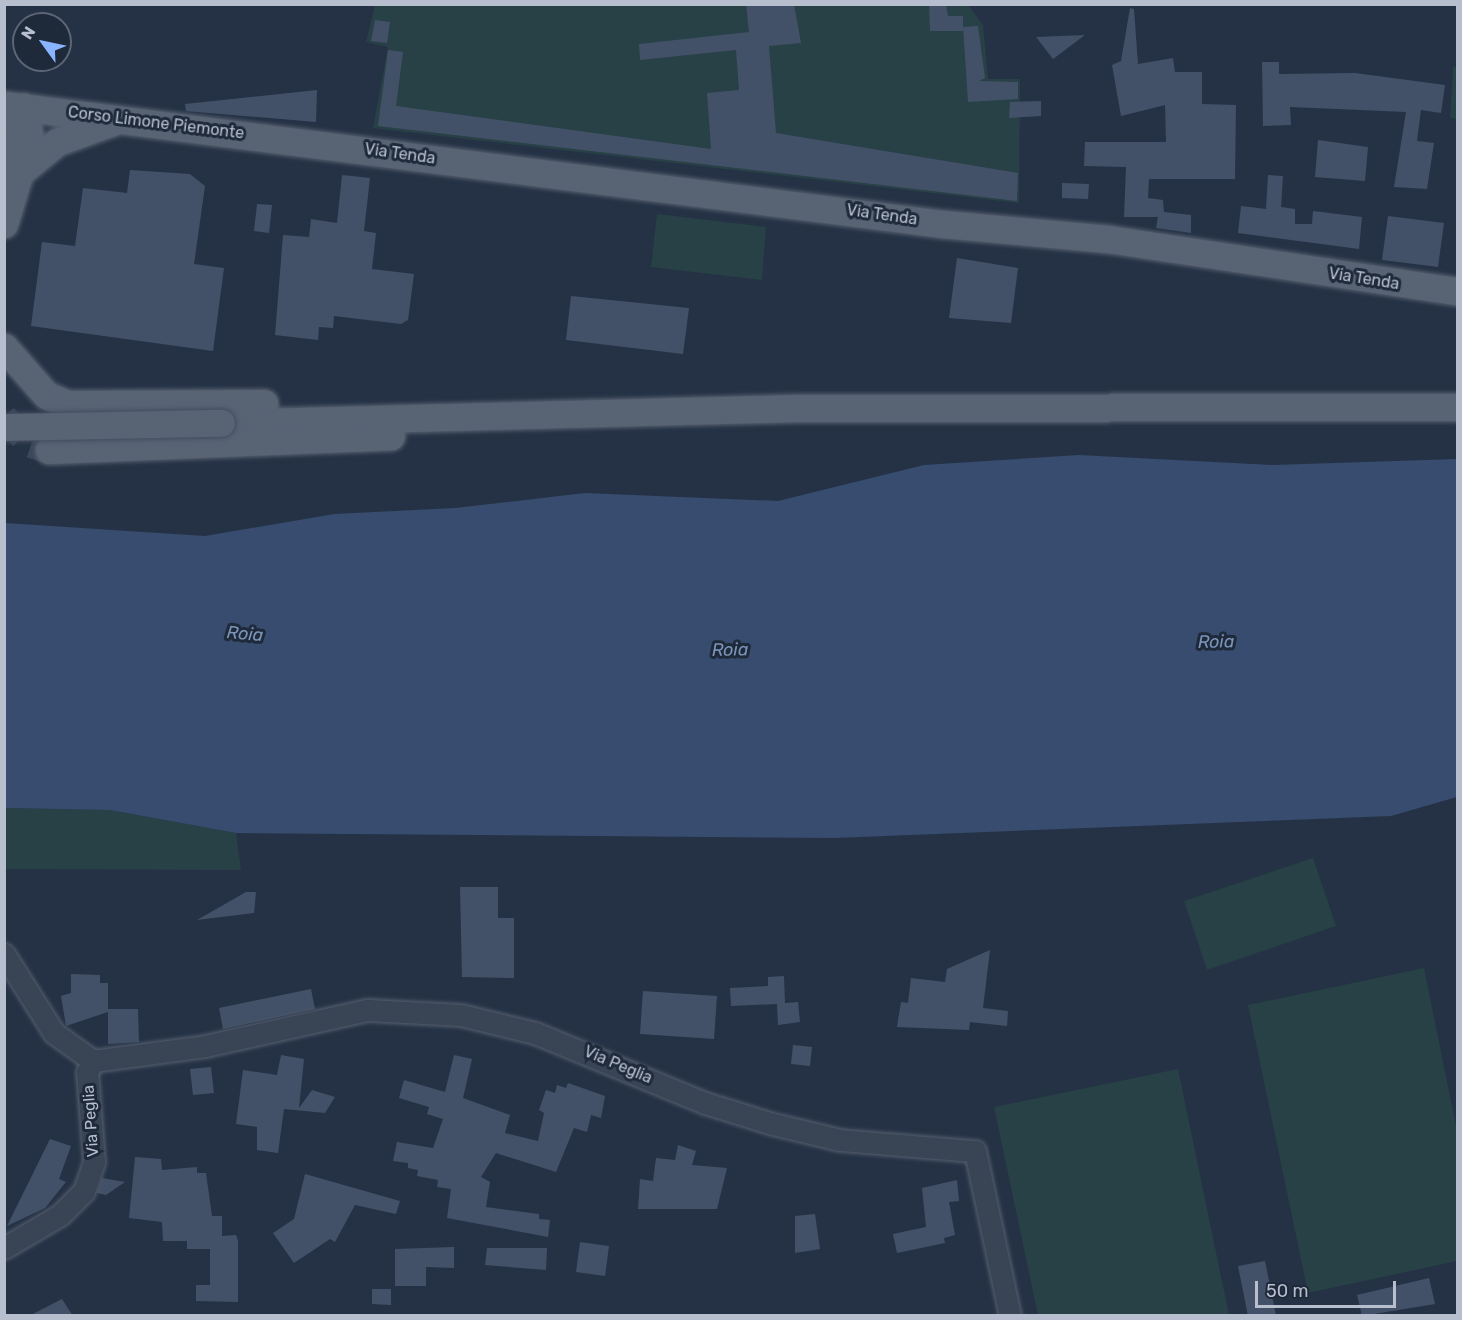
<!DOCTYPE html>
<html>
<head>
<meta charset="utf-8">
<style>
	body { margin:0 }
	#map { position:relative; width:1462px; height:1320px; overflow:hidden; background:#253245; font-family:Rubik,sans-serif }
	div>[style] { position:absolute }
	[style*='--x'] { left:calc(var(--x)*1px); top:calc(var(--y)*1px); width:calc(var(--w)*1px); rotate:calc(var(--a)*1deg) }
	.green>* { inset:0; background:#274146 }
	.water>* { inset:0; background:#374c6e }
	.building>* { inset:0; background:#435168 }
	.major-tunnel>* { height:27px; margin-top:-13.5px; transform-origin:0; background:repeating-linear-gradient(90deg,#3b475a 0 27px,transparent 0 41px) }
	.roads { filter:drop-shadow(0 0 2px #555f6f) drop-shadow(0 0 2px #555f6f) }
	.minor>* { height:21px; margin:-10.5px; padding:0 10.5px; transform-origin:10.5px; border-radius:10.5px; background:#394455 }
	.major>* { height:27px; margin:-13.5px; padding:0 13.5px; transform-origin:13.5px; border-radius:13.5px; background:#586374 }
	.bridges { filter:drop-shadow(0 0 2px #434d5e) drop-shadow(0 0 2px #434d5e) }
	.major-bridge>* { height:27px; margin:-13.5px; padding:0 13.5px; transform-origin:13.5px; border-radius:13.5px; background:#586374 }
	span { translate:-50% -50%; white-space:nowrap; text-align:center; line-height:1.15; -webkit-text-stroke:6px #1e293a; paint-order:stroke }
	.street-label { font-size:16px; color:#b7bfce }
	.water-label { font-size:18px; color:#7c94b8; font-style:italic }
	.frame { position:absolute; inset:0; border:6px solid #b7bfce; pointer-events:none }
	.north { position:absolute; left:12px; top:12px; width:60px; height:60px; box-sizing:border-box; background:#1e293a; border:2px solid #5b6575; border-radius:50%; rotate:303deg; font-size:16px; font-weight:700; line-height:24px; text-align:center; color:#b7bfce }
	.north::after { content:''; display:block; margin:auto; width:21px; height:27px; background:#8bb4ff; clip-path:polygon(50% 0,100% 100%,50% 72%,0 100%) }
	.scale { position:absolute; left:1255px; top:1281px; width:141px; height:27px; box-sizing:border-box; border:3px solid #b7bfce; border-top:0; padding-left:8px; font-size:18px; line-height:21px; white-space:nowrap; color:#b7bfce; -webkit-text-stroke:4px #1e293a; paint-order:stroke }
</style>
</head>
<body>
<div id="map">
	<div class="green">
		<div style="clip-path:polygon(375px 5px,968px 5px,983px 25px,988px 79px,1020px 79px,1019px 203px,373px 128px,388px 47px,366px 42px)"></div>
		<div style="clip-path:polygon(1453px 67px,1457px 67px,1457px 119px,1450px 118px)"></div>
		<div style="clip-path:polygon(657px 214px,766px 227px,762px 280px,651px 267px)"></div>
		<div style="clip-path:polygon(5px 808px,110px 810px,236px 833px,241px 870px,5px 869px)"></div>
		<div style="clip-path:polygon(1313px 858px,1336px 926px,1207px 970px,1184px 901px)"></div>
		<div style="clip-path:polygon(1424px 968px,1457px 1131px,1457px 1261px,1308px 1293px,1248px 1005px)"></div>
		<div style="clip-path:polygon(1178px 1069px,1229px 1315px,1038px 1315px,994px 1107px)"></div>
	</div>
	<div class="water">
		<div style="clip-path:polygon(1079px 455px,1273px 465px,1457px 459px,1457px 797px,1391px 816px,835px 838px,236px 833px,110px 810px,5px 808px,5px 523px,205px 536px,334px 514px,455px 508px,585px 493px,778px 501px,924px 465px)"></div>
	</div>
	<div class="building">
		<div style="clip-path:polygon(746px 4px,794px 4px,801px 43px,769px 46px,776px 133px,1018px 173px,1017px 201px,378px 126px,388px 50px,403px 52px,396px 106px,711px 149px,707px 93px,739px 90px,736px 50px,640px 60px,639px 44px,749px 32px)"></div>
		<div style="clip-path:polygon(929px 4px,946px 4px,948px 16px,963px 16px,963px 31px,930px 31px)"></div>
		<div style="clip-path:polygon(1130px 8px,1134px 9px,1138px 64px,1173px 58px,1175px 72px,1202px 72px,1202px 104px,1236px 105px,1235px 179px,1149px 179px,1148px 198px,1163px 200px,1164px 212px,1191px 215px,1191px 233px,1156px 228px,1158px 217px,1124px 217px,1126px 167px,1084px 166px,1085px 142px,1166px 142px,1165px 105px,1121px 116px,1112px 65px,1121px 61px)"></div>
		<div style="clip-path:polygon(375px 20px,390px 22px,387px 43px,371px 41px)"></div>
		<div style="clip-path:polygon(978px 26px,985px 78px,979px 81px,1018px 82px,1018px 99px,968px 102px,963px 27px)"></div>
		<div style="clip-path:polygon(1085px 35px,1053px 59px,1036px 37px)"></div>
		<div style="clip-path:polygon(1262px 62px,1279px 62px,1279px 74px,1355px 73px,1445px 85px,1441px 113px,1421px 110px,1417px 141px,1434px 143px,1427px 189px,1394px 187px,1406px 112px,1290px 107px,1291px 125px,1263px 126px)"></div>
		<div style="clip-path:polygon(317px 90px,316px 122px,186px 111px,185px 104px)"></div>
		<div style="clip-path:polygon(1041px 101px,1041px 116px,1009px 118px,1010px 102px)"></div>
		<div style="clip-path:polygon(1318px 140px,1368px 147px,1365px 181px,1315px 177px)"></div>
		<div style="clip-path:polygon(130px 170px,190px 174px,205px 186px,194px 264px,224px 268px,213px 351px,31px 326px,42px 242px,75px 246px,83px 188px,127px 193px)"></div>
		<div style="clip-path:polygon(342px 175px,370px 178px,364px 231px,376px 233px,372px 269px,414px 274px,408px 320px,401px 324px,334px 316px,333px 328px,319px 327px,318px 340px,275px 335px,283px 235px,309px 237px,311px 219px,337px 223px)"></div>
		<div style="clip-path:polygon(1268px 175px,1283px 176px,1281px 207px,1295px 209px,1295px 224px,1312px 224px,1313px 211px,1362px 217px,1359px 249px,1238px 233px,1241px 206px,1266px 209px)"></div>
		<div style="clip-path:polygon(1062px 183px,1089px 184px,1088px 199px,1062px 198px)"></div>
		<div style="clip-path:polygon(257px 204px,272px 205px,269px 233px,254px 231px)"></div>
		<div style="clip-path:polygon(1388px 216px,1444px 223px,1438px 267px,1382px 260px)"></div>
		<div style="clip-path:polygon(957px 258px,1018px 268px,1011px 323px,949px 318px)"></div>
		<div style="clip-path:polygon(571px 296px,689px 308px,683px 354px,566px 340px)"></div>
		<div style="clip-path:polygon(460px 887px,498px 887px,498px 918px,514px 918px,514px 978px,462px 977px)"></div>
		<div style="clip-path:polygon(246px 892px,256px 892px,254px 913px,197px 920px)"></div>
		<div style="clip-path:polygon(990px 950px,983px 1008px,1008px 1011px,1007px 1026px,970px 1022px,969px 1030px,897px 1027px,901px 1002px,908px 1003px,911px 978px,945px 982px,947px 969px)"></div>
		<div style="clip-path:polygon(71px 974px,100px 975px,100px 983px,108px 983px,108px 1009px,138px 1009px,139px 1042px,108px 1044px,108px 1012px,66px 1026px,61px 996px,71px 993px)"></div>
		<div style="clip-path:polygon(784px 976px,785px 1003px,798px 1002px,800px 1022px,778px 1025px,777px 1004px,731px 1006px,730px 988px,768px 986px,768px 977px)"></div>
		<div style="clip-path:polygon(311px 989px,315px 1009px,223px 1029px,219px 1008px)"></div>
		<div style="clip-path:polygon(643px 991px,717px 996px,714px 1039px,640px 1034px)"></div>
		<div style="clip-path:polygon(793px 1045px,812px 1047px,810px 1066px,791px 1064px)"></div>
		<div style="clip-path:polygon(281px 1055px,304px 1059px,299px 1108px,312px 1090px,335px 1097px,325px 1113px,284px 1109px,278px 1153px,257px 1150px,257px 1127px,236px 1124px,243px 1070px,277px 1075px)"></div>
		<div style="clip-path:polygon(454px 1055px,472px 1059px,463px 1098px,510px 1115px,505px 1133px,538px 1141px,544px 1113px,539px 1110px,546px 1090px,555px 1093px,557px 1085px,566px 1088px,568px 1083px,605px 1096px,601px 1118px,591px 1115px,587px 1132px,574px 1128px,556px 1172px,496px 1153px,481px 1177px,490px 1182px,486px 1207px,539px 1214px,539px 1219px,550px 1220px,548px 1237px,447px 1218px,451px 1189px,437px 1187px,438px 1180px,417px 1176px,418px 1170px,408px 1168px,408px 1163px,393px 1161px,397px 1142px,433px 1148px,443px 1119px,427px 1114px,429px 1107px,399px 1098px,404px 1080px,445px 1092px)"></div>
		<div style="clip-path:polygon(211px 1067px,214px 1093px,193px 1095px,190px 1069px)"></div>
		<div style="clip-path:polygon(50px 1139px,71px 1146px,59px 1179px,66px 1182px,45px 1208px,7px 1226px)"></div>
		<div style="clip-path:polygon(678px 1145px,696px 1151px,692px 1165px,727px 1168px,717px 1209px,638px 1209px,640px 1179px,653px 1181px,656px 1158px,675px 1160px)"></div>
		<div style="clip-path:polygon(135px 1157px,161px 1159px,162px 1170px,197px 1167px,197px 1173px,206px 1173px,212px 1216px,222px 1216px,222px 1236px,236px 1235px,238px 1241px,238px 1302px,196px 1301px,196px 1285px,210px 1285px,210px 1249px,187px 1249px,187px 1241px,163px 1241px,162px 1222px,129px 1218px)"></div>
		<div style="clip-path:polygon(305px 1174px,400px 1201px,396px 1214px,355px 1205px,335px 1242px,330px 1239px,294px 1263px,273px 1233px,294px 1219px)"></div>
		<div style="clip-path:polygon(102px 1178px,125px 1182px,106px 1195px,97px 1193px)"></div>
		<div style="clip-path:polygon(957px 1180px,959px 1201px,949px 1202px,955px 1235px,944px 1238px,945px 1243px,897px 1253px,893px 1234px,926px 1227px,922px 1188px)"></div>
		<div style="clip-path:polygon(815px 1214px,820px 1249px,795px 1253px,795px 1216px)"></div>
		<div style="clip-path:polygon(580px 1242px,609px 1246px,605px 1276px,576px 1272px)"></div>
		<div style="clip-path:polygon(454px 1247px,454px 1268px,426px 1267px,426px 1286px,395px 1286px,395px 1249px)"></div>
		<div style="clip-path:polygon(487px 1248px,547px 1248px,546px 1270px,485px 1265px)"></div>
		<div style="clip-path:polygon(1265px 1261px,1276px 1316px,1248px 1316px,1238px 1266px)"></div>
		<div style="clip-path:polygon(1429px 1278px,1435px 1304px,1362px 1316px,1357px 1295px)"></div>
		<div style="clip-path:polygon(372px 1289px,391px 1289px,391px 1305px,372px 1304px)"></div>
		<div style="clip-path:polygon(62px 1299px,73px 1316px,29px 1316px)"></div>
	</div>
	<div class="major-tunnel">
		<div style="--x:4;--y:417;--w:38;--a:45"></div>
		<div style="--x:31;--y:444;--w:19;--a:18"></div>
	</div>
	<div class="roads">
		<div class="minor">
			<div style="--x:4;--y:954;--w:93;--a:57.7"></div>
			<div style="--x:54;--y:1033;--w:48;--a:35.7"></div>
			<div style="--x:93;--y:1061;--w:113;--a:-7.6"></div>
			<div style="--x:205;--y:1046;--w:167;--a:-12.5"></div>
			<div style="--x:368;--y:1010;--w:93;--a:3.1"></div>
			<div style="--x:461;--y:1015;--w:76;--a:13.7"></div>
			<div style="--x:535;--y:1033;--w:184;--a:22.4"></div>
			<div style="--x:705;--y:1103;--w:71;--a:17.2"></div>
			<div style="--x:773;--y:1124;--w:69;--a:13.4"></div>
			<div style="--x:840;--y:1140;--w:135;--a:4.7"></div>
			<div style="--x:975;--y:1151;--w:169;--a:78"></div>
			<div style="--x:4;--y:1248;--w:65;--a:-30.5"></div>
			<div style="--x:60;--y:1215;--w:34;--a:-45"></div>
			<div style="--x:84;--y:1191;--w:31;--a:-71"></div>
			<div style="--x:94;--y:1162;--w:90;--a:-94.4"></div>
			<div style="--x:87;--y:1072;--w:13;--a:-61"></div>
		</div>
		<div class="major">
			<div style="--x:4;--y:105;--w:947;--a:7.22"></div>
			<div style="--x:943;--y:224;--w:166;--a:5.2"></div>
			<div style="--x:1108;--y:239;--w:354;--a:8.5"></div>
			<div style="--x:4;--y:164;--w:60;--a:-70.7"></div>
			<div style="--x:23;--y:170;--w:44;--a:-39.5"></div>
			<div style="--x:57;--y:142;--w:59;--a:-19.7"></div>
			<div style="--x:4;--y:224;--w:89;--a:-73"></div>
			<div style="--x:30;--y:139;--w:33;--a:-101"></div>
			<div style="--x:4;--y:347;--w:64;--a:48.8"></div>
			<div style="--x:46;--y:395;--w:23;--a:23"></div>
			<div style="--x:67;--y:404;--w:197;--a:-0.3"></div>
			<div style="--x:221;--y:423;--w:578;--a:-1.49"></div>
			<div style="--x:799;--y:408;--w:659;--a:-0.09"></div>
			<div style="--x:49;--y:450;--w:342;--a:-2.3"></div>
		</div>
	</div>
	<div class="bridges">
		<div class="major-bridge">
			<div style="--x:4;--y:427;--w:217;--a:-1.1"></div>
		</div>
	</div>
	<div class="street-label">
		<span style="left:156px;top:123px;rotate:7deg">Corso Limone Piemonte</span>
		<span style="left:400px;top:154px;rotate:8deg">Via Tenda</span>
		<span style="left:882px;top:215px;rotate:8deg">Via Tenda</span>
		<span style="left:1364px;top:279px;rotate:9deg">Via Tenda</span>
		<span style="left:618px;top:1065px;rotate:23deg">Via Peglia</span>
		<span style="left:91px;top:1121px;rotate:-94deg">Via Peglia</span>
	</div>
	<div class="water-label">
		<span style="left:245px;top:634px;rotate:5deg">Roia</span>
		<span style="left:1216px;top:642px;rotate:-1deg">Roia</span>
		<span style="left:730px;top:650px;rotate:-1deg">Roia</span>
	</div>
	<div class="frame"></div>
	<div class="north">N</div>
	<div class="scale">50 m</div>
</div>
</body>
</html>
